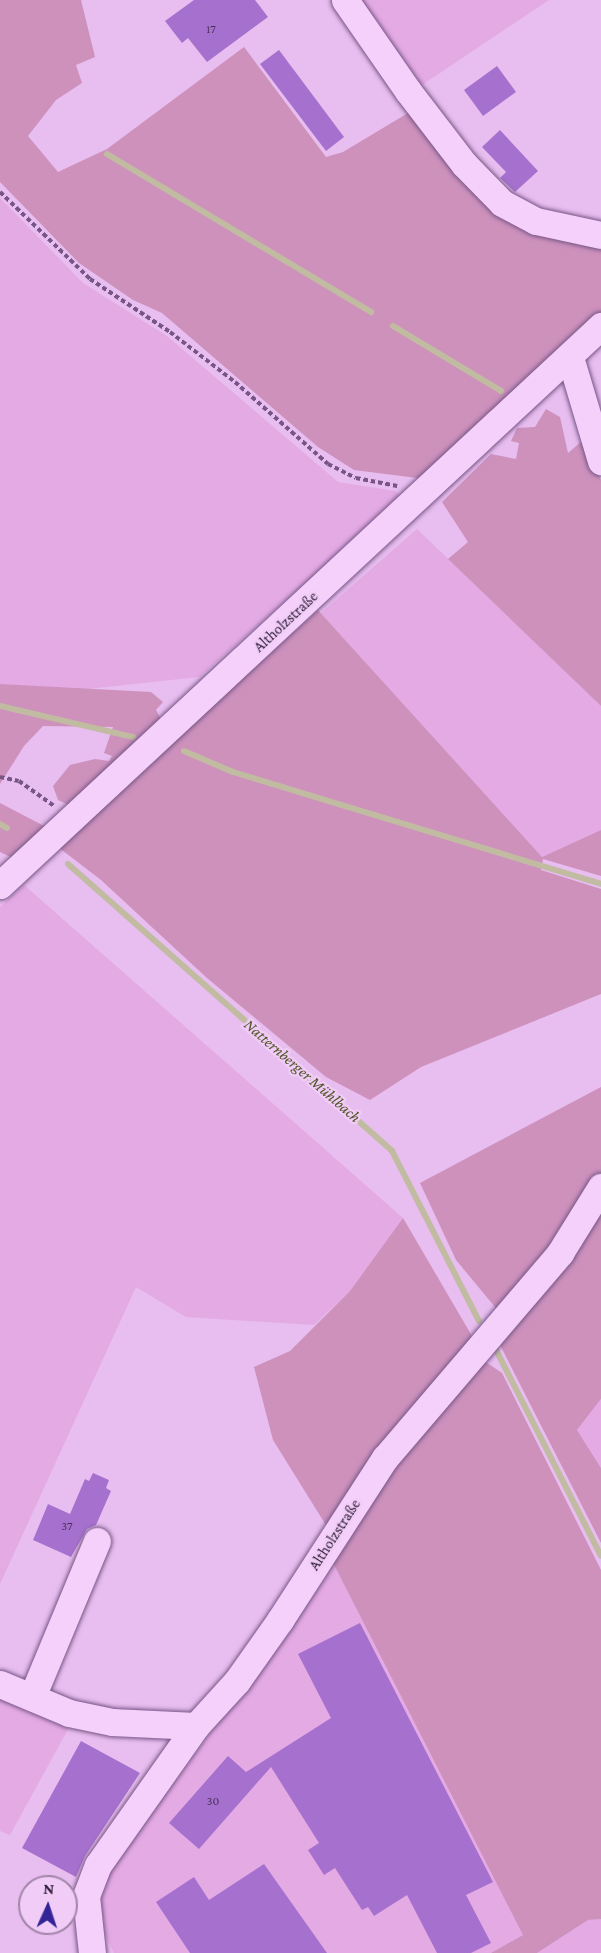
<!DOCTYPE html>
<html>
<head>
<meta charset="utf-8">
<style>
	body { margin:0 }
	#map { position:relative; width:601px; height:1953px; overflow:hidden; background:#e8bdef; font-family:"Crimson Pro",serif }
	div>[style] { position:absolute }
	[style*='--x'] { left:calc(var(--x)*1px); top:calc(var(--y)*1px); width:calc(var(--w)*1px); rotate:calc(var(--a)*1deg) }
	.farmland>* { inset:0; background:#e4aae4 }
	.green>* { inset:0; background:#cd91bc }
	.stream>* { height:6px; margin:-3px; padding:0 3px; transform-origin:3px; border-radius:3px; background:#c0bba1 }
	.building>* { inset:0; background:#a671ce }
	.path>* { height:4px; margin-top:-2px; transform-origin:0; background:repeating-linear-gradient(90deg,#775687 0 4.5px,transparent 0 7.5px) }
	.roads { filter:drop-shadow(0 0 2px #775687) drop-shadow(0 0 2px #775687) }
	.minor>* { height:27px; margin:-13.5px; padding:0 13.5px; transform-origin:13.5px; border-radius:13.5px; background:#f4d0fa }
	span { translate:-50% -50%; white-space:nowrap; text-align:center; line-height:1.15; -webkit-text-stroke:4.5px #f0ccf6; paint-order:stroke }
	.number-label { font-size:12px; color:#4a305c }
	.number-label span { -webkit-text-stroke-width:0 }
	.street-label { font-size:15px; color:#2c1b36 }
	.water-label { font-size:16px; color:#52562a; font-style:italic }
	.north { position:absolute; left:18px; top:1875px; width:60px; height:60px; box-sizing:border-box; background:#f0ccf6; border:2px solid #a285a9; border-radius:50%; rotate:3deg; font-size:16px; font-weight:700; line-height:24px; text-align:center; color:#2c1b36 }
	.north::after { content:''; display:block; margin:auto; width:21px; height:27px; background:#352497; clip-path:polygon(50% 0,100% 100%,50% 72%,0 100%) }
</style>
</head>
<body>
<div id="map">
	<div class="farmland">
		<div style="clip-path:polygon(356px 0,549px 0,416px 89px)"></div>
		<div style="clip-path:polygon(0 198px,83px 283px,167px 336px,338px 482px,396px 491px,402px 498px,199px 677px,79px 690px,0 684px)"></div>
		<div style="clip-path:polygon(417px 529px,601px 706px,601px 830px,542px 857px,321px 613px)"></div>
		<div style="clip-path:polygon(24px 885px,403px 1218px,350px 1291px,314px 1325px,186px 1317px,136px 1287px,0 1584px,0 907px)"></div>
		<div style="clip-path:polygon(601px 1399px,601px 1468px,577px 1430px)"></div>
		<div style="clip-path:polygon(329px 1555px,524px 1935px,492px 1953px,114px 1953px,96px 1918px,109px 1872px,287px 1628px)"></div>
		<div style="clip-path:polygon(0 1692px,72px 1722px,10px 1835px,0 1831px)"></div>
		<div style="clip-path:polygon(601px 1919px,601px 1953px,537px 1953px,588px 1920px)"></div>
	</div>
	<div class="green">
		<div style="clip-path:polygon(0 0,81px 0,95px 57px,76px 65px,82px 83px,56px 100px,28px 136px,58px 172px,107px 149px,244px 47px,326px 157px,343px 152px,413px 110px,517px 224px,562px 241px,601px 246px,601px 316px,425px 479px,354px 470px,318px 447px,162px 313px,133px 300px,79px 263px,0 182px)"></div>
		<div style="clip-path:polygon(546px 409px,560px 417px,568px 453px,582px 441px,601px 480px,601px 706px,448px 559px,468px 542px,442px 502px,491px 454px,516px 459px,519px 443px,511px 441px,517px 428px,535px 427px)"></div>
		<div style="clip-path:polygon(318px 610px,542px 857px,601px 830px,601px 876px,543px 859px,541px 870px,601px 889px,601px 994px,421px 1067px,370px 1100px,326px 1077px,207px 978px,101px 880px,58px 847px)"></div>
		<div style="clip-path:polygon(0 684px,151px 692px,163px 702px,156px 710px,164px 725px,73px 807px,58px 800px,53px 786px,70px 765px,95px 759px,109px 761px,112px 756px,104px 753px,113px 727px,43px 726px,24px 746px,0 784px)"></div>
		<div style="clip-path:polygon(0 803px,46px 827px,15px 859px,0 852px)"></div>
		<div style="clip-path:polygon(601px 1087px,601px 1174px,500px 1313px,456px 1260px,420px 1183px)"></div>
		<div style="clip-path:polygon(601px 1204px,601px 1399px,577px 1430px,601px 1468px,601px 1543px,500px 1345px)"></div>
		<div style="clip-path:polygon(403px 1218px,472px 1336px,329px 1530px,273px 1440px,254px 1367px,290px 1351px,350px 1291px)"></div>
		<div style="clip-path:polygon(477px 1356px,502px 1373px,601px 1570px,601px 1919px,588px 1920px,537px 1953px,491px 1953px,523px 1935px,329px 1555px)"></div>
	</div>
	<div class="stream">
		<div style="--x:107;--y:154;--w:308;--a:30.9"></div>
		<div style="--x:393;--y:326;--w:126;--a:31"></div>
		<div style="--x:0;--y:706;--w:137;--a:13.1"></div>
		<div style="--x:184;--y:751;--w:53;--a:23.2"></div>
		<div style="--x:233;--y:772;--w:385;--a:16.9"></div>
		<div style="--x:0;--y:824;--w:8;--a:30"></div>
		<div style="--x:68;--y:864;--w:433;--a:41.5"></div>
		<div style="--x:392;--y:1151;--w:191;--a:62.9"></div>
		<div style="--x:495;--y:1348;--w:233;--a:63"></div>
	</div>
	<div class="building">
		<div style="clip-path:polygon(194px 0,255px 0,268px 17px,207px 62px,188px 38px,182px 43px,165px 21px)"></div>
		<div style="clip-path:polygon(279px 50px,344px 137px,326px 151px,260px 64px)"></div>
		<div style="clip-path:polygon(497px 66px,516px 92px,483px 116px,464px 90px)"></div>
		<div style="clip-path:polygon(500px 130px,538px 171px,515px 192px,500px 178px,506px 172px,482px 147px)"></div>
		<div style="clip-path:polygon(93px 1473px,109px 1480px,106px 1488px,111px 1491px,96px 1525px,87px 1529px,71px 1557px,33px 1540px,48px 1504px,70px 1514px,85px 1479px,89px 1481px)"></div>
		<div style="clip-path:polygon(360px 1623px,493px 1882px,466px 1895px,491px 1943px,471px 1953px,437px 1953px,407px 1895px,374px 1916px,368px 1907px,362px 1910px,335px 1868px,324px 1875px,308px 1850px,319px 1843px,271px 1767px,199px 1849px,169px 1823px,228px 1756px,246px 1772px,331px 1718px,298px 1654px)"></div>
		<div style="clip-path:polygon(81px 1741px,140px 1773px,85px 1856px,76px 1877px,22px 1848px)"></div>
		<div style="clip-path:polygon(264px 1864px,327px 1953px,190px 1953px,156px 1902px,194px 1877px,209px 1900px)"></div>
	</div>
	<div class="path">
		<div style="--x:0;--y:192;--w:125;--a:44"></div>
		<div style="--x:90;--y:279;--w:96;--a:33.5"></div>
		<div style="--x:170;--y:332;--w:82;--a:37.6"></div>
		<div style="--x:235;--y:382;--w:124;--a:41.4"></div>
		<div style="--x:328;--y:464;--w:31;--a:27"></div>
		<div style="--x:356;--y:478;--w:42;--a:11"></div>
		<div style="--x:0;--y:777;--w:19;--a:12"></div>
		<div style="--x:19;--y:781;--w:43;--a:35.5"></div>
	</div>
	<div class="roads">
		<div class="minor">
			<div style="--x:345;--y:0;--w:111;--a:55.3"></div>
			<div style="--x:408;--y:91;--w:92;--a:52.5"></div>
			<div style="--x:464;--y:164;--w:54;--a:45.7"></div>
			<div style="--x:502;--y:203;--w:38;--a:28"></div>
			<div style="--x:536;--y:221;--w:66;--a:12.2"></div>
			<div style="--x:570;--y:357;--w:109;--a:73.4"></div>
			<div style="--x:0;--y:885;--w:821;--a:-42.93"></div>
			<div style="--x:0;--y:1684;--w:75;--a:22.8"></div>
			<div style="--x:69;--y:1713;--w:44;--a:11.8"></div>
			<div style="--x:112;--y:1722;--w:84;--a:2.7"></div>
			<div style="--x:196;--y:1726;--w:61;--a:-47.7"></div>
			<div style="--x:237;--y:1681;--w:75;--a:-54.8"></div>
			<div style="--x:280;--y:1620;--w:193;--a:-57.1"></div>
			<div style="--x:385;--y:1458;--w:270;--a:-49.5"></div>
			<div style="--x:560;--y:1253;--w:78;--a:-58.2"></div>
			<div style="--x:32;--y:1697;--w:169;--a:-67.4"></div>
			<div style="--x:92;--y:1953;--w:57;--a:-96"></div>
			<div style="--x:86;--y:1896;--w:33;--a:-69"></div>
			<div style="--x:98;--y:1865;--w:170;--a:-54.8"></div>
		</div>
	</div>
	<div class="number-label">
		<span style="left:211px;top:30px">17</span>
		<span style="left:67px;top:1527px">37</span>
		<span style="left:213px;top:1802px">30</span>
	</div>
	<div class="street-label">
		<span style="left:286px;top:622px;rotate:-43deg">Altholzstraße</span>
		<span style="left:335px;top:1535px;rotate:-57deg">Altholzstraße</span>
	</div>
	<div class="water-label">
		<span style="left:302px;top:1071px;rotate:41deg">Natternberger Mühlbach</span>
	</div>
	<div class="north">N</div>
</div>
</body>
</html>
